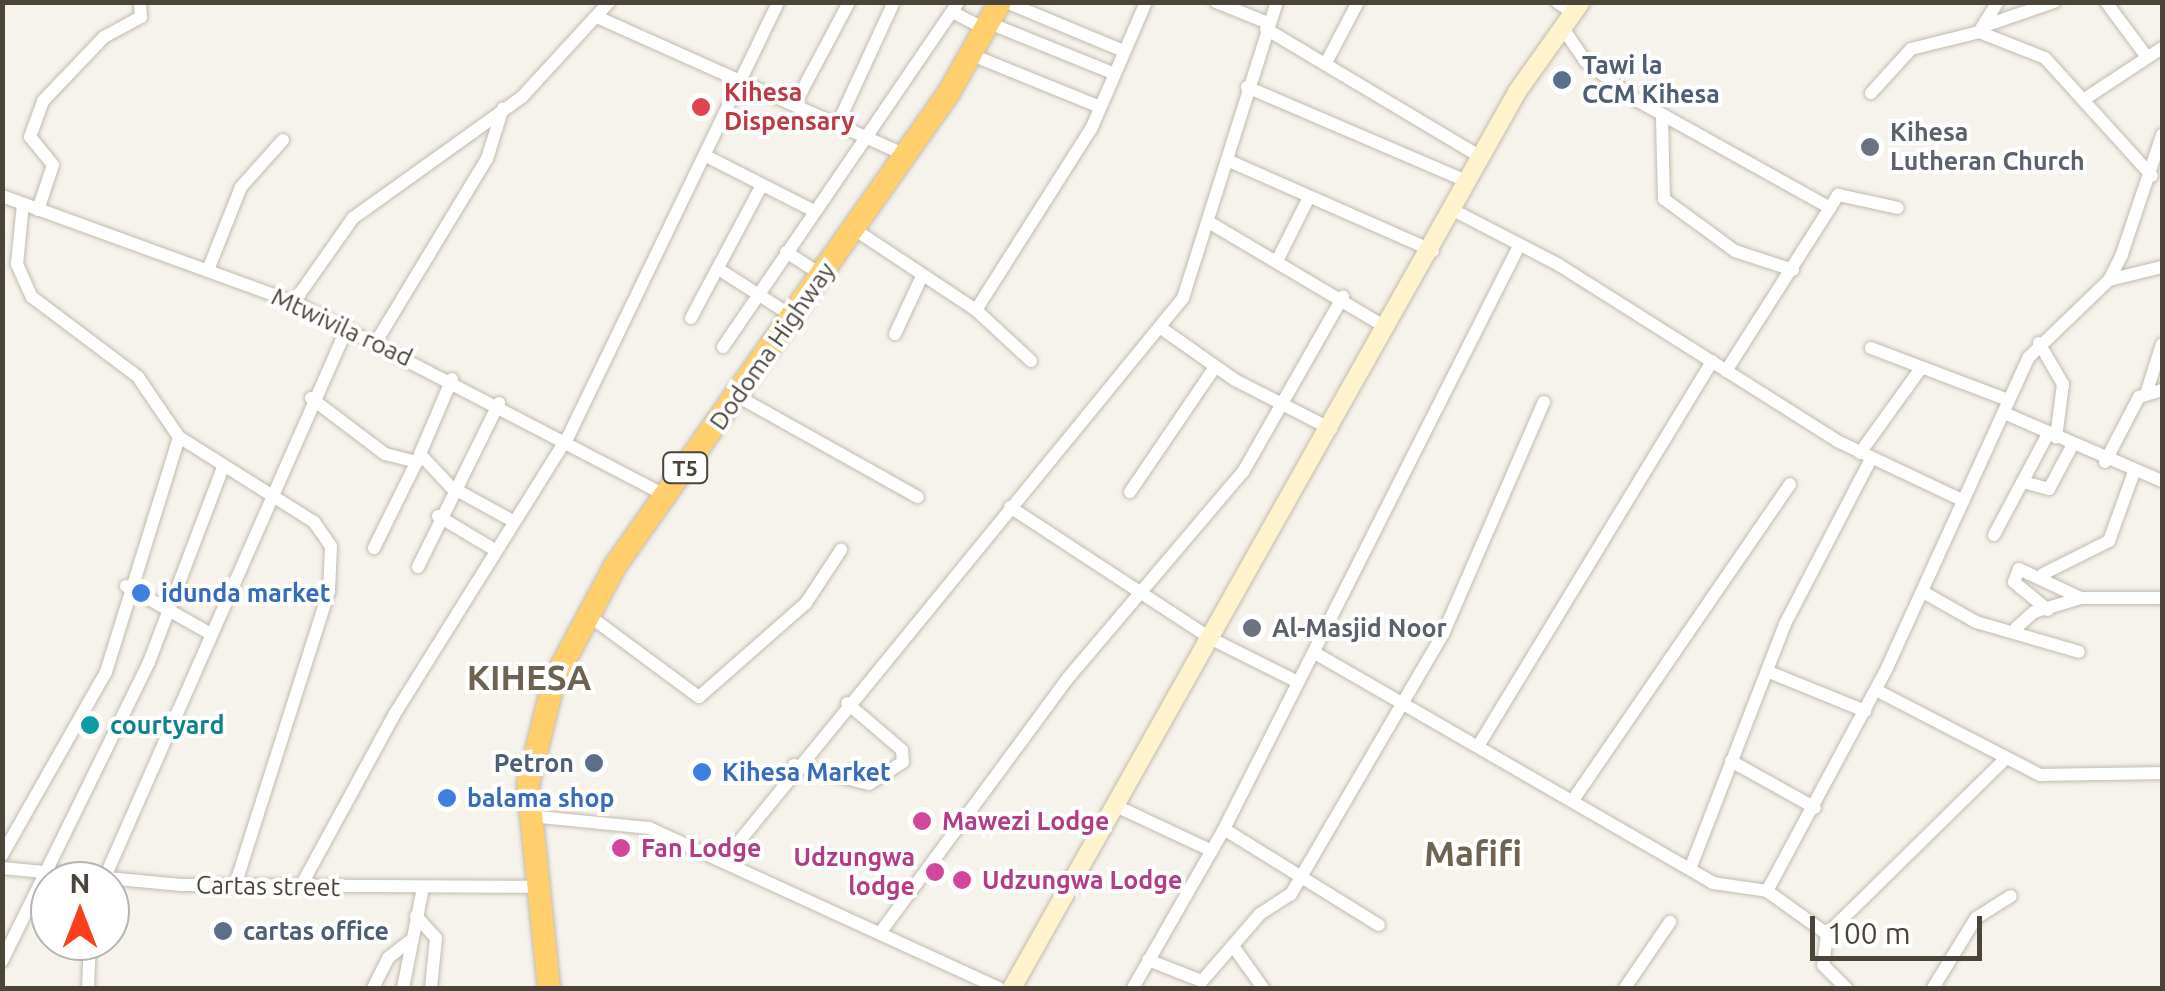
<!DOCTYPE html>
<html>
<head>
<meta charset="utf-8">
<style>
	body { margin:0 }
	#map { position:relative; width:2165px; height:991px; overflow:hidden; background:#f6f3ec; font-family:Ubuntu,sans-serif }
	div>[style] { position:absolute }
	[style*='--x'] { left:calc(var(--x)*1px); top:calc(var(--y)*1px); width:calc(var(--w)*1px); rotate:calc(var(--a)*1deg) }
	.roads { filter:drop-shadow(0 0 2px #c2bbae) drop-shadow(0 0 2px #c2bbae) }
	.street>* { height:12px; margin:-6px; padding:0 6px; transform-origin:6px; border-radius:6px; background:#fff }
	.secondary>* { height:18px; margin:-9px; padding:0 9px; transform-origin:9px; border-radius:9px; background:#fff3cd }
	.highway>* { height:22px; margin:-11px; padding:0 11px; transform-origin:11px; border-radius:11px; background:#ffcf6e }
	.dots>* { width:28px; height:28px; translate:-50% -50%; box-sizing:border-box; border:5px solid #fff; border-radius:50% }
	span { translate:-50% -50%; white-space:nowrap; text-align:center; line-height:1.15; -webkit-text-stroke:8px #fff; paint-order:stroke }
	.shield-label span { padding:2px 8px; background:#fff; border:2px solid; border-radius:8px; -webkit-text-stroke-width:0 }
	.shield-label { font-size:22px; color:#4b4439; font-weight:700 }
	.service-label { font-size:25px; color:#4e5e75; font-weight:700 }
	.left { translate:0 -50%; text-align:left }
	.right { translate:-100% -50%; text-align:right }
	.health-label { font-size:25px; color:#be3a42; font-weight:700 }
	.worship-label { font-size:25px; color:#5b616d; font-weight:700 }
	.street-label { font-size:25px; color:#4b4439 }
	.shop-label { font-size:25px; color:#366cbe; font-weight:700 }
	.culture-label { font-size:25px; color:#0d838f; font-weight:700 }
	.hotel-label { font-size:25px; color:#b23c85; font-weight:700 }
	.district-label { font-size:35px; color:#6e6250; font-weight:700 }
	.frame { position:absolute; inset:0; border:5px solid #4b4439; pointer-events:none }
	.north { position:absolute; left:30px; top:861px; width:100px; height:100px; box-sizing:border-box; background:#fff; border:2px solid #b7b4b0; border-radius:50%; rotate:0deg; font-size:28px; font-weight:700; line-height:40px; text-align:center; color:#4b4439 }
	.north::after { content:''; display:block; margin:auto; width:35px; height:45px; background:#fc3f1d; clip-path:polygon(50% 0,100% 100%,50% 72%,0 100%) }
	.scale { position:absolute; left:1810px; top:916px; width:172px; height:45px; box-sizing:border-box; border:5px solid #4b4439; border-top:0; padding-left:12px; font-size:30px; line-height:35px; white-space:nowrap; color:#4b4439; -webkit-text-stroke:8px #fff; paint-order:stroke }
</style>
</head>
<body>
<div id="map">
	<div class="roads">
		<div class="street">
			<div style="--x:1006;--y:2;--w:128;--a:22.6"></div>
			<div style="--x:1216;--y:2;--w:56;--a:22"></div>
			<div style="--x:1557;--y:2;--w:18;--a:34"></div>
			<div style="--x:2106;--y:2;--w:69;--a:53.3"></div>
			<div style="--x:952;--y:12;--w:38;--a:27"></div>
			<div style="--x:597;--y:17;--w:338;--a:24.1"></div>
			<div style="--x:989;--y:23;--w:134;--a:22"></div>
			<div style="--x:1990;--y:24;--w:68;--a:-19"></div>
			<div style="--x:1562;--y:27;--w:42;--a:55.6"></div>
			<div style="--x:1586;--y:62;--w:65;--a:36.9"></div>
			<div style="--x:1638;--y:101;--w:220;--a:29.1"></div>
			<div style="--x:1266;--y:29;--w:250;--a:30.8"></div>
			<div style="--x:1979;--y:32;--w:71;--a:21.5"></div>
			<div style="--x:2045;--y:58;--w:159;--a:47.8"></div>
			<div style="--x:972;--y:55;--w:138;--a:22.1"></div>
			<div style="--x:1327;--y:61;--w:67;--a:-62.3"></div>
			<div style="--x:1247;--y:87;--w:241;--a:23.2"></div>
			<div style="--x:1871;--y:93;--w:59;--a:-47.7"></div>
			<div style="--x:1911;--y:49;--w:70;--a:-14"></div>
			<div style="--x:1979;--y:32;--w:36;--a:-58"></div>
			<div style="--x:797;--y:100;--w:111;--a:-62"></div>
			<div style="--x:2083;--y:100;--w:95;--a:-33.4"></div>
			<div style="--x:1662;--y:118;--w:81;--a:88.6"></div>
			<div style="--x:1664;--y:199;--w:88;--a:36.2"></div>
			<div style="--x:1735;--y:251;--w:61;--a:18.1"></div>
			<div style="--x:839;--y:121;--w:131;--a:-65.2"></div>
			<div style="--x:708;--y:157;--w:117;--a:27"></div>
			<div style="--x:1227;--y:160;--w:225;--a:23.8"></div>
			<div style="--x:2;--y:196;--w:311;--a:20"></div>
			<div style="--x:294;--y:302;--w:418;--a:27.5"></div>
			<div style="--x:23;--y:204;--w:60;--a:95.7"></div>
			<div style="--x:17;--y:264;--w:36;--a:66"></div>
			<div style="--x:32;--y:297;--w:133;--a:37"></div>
			<div style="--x:138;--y:377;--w:73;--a:55.7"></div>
			<div style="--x:179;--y:437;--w:160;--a:32.2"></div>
			<div style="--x:314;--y:522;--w:29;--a:55"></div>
			<div style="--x:331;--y:546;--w:45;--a:92.5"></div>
			<div style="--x:329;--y:591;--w:309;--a:107.7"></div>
			<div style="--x:38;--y:210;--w:47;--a:-71.6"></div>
			<div style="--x:53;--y:165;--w:36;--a:-129"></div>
			<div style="--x:30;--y:137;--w:38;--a:-70"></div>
			<div style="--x:43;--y:101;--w:88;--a:-46.4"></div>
			<div style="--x:104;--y:37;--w:42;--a:-28.4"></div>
			<div style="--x:141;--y:17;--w:15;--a:-94"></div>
			<div style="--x:1455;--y:211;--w:117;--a:27.4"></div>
			<div style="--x:1559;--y:265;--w:329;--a:32.3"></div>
			<div style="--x:1837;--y:441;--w:140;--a:25.3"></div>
			<div style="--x:1212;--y:224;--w:204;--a:30.7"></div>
			<div style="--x:854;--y:229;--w:146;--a:33.6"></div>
			<div style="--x:976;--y:310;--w:75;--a:42.8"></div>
			<div style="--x:786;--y:252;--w:43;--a:32.6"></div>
			<div style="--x:1279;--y:257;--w:67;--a:-63.4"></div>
			<div style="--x:208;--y:270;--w:89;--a:-68.3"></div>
			<div style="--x:241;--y:187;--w:63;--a:-48.2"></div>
			<div style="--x:720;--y:270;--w:85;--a:32.6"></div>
			<div style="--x:2109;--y:280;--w:55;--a:-13.8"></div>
			<div style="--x:294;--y:302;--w:103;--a:-54.9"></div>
			<div style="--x:353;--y:218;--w:208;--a:-35.6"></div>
			<div style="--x:522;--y:97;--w:129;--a:-47.5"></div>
			<div style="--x:976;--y:310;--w:217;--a:-57.6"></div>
			<div style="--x:1092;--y:127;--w:136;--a:-66.6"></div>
			<div style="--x:691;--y:318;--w:151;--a:-61.9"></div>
			<div style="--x:1161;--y:328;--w:90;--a:35.1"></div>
			<div style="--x:1235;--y:380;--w:108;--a:27"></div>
			<div style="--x:895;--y:334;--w:64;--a:-65"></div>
			<div style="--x:376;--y:342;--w:214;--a:-58.8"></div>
			<div style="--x:487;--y:159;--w:53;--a:-72.6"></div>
			<div style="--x:2039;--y:343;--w:48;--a:59.7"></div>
			<div style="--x:2063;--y:384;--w:54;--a:97.4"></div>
			<div style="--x:723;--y:347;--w:417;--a:-55.7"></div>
			<div style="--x:1871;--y:348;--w:147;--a:20.8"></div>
			<div style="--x:1726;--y:371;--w:209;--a:-57.5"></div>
			<div style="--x:1838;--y:195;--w:61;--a:12.2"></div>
			<div style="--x:452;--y:379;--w:82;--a:113.1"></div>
			<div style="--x:420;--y:454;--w:45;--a:46.8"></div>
			<div style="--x:451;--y:487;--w:68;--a:28.8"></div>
			<div style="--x:2147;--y:391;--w:49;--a:-72.3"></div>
			<div style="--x:737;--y:396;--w:207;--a:29.2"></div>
			<div style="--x:311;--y:398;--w:93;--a:37.1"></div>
			<div style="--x:385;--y:454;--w:33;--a:14"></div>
			<div style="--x:2004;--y:413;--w:172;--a:23.3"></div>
			<div style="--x:1860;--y:453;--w:105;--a:-54.3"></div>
			<div style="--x:2105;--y:462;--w:73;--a:-62.4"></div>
			<div style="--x:2139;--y:397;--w:24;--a:-17"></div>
			<div style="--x:2023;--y:482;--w:27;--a:15"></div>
			<div style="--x:2049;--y:489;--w:49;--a:-61.9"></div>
			<div style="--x:1130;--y:492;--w:151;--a:-55.8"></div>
			<div style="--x:1010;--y:507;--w:239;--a:33.2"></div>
			<div style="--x:1210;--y:638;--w:98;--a:26.6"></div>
			<div style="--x:438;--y:516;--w:66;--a:30.8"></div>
			<div style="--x:1994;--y:535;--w:115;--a:-61.9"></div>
			<div style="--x:374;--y:548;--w:102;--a:-63.7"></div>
			<div style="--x:418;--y:567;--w:183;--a:-63.7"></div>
			<div style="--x:2043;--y:574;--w:74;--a:-26.6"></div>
			<div style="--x:2109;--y:541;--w:73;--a:-70.1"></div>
			<div style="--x:126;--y:586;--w:95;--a:29.5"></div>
			<div style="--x:1923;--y:592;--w:61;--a:29.5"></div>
			<div style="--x:1976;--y:622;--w:107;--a:16.2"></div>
			<div style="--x:2048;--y:610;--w:44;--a:-140.5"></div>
			<div style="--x:2014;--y:582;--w:14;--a:-69"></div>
			<div style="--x:2019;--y:569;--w:68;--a:25.1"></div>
			<div style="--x:588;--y:615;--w:138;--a:36.5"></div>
			<div style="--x:699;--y:697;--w:142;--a:-41.3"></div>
			<div style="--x:806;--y:603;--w:64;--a:-56.6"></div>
			<div style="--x:2016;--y:628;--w:24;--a:-42"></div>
			<div style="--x:2034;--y:612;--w:49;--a:-16.6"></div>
			<div style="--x:2081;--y:598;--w:81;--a:0"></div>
			<div style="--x:1315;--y:653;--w:460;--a:30"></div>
			<div style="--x:1713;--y:883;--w:55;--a:8.4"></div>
			<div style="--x:1767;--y:891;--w:253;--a:-61.7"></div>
			<div style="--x:1887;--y:668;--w:342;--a:-65.5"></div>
			<div style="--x:2029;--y:357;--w:111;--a:-43.9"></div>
			<div style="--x:2109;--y:280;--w:29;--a:-63"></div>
			<div style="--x:2122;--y:254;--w:126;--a:-71.4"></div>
			<div style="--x:1769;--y:672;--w:104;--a:22.1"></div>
			<div style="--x:1876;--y:690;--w:185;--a:27.4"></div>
			<div style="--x:2040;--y:775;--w:122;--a:-0.9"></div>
			<div style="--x:1480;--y:743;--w:447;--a:-58.7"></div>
			<div style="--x:1731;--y:761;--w:96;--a:29.2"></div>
			<div style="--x:794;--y:765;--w:77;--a:14.2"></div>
			<div style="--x:869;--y:784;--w:40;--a:-32.9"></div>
			<div style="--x:903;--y:762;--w:12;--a:-95"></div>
			<div style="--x:902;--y:750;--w:72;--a:-139.5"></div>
			<div style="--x:1573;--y:800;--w:383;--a:-55.5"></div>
			<div style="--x:1114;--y:805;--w:108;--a:25.1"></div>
			<div style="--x:529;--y:816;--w:121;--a:5.7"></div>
			<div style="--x:649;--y:828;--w:385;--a:24.6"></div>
			<div style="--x:1224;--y:829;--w:182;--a:31.8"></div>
			<div style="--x:2;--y:855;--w:210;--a:-60.4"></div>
			<div style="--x:106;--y:672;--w:246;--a:-72.7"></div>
			<div style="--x:724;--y:860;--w:726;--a:-50.76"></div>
			<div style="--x:1183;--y:298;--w:311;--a:-72.4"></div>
			<div style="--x:2;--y:868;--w:180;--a:5.4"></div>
			<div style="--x:181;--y:885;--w:354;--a:0.3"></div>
			<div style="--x:1690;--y:869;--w:263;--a:-68.8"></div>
			<div style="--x:1785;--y:624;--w:186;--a:-62.5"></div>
			<div style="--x:105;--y:877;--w:600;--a:-66.21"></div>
			<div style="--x:302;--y:884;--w:192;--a:-61.4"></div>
			<div style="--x:394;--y:715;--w:328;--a:-58"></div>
			<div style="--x:568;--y:437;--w:483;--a:-64.2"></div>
			<div style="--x:1767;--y:891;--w:74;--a:35.6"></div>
			<div style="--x:1827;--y:934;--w:31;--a:97"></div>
			<div style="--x:1823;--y:965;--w:33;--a:45"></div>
			<div style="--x:416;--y:916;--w:30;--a:48"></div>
			<div style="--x:436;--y:938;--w:50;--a:95.7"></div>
			<div style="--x:880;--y:933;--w:317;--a:-53.6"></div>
			<div style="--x:1068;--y:678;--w:270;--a:-49.7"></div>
			<div style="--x:1243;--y:472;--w:202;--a:-60.3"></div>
			<div style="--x:1827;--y:934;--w:248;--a:-44.5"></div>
			<div style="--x:1233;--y:946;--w:52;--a:54.5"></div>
			<div style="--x:1148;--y:960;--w:58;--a:21.3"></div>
			<div style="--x:1202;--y:981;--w:89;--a:-49.1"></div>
			<div style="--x:1260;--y:914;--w:37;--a:-33"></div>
			<div style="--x:1291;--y:894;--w:301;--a:-59.7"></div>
			<div style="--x:1443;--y:634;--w:253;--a:-66.5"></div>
			<div style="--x:2;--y:961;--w:333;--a:-63.8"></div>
			<div style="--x:149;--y:662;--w:209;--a:-69.2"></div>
			<div style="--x:88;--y:988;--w:47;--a:-87.6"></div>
			<div style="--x:373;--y:988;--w:34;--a:-63"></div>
			<div style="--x:388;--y:958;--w:29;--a:-38"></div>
			<div style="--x:403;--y:988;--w:102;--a:-78.7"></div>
			<div style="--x:1133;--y:988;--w:183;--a:-60.2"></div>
			<div style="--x:1224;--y:829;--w:653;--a:-63.16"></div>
			<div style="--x:1625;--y:988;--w:80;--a:-55.7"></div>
			<div style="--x:1933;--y:988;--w:82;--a:-58.4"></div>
			<div style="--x:1976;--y:918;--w:41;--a:-32.2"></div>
		</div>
		<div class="secondary">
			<div style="--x:1012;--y:988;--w:1029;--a:-60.59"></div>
			<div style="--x:1517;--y:92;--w:110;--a:-54.6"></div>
		</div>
		<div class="highway">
			<div style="--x:549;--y:988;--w:205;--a:-95.9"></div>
			<div style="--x:528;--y:784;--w:107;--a:-76"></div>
			<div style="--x:554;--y:680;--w:129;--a:-61.8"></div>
			<div style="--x:615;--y:566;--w:578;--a:-54.8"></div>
			<div style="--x:948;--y:94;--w:106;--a:-60.5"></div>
		</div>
	</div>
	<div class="dots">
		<div style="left:1562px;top:80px;background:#5c6f8a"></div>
		<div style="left:701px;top:107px;background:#e0444e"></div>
		<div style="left:1870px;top:147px;background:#6b7280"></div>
		<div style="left:141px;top:593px;background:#3f7fe0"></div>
		<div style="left:1252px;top:628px;background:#6b7280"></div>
		<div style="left:90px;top:725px;background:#0f9aa8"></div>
		<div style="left:594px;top:763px;background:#5c6f8a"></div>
		<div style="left:702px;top:772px;background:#3f7fe0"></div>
		<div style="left:447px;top:798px;background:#3f7fe0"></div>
		<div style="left:922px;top:821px;background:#d1479c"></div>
		<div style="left:621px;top:848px;background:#d1479c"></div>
		<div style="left:935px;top:872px;background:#d1479c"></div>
		<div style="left:962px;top:880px;background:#d1479c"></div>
		<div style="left:223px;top:931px;background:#5c6f8a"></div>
	</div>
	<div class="shield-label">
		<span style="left:685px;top:468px">T5</span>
	</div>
	<div class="service-label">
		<span class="left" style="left:1582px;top:80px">Tawi la<br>CCM Kihesa</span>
		<span class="right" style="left:574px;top:763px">Petron</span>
		<span class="left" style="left:243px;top:931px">cartas office</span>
	</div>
	<div class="health-label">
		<span class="left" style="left:724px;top:107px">Kihesa<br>Dispensary</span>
	</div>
	<div class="worship-label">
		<span class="left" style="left:1890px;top:147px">Kihesa<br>Lutheran Church</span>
		<span class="left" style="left:1272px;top:628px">Al-Masjid Noor</span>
	</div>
	<div class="street-label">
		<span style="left:342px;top:327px;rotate:25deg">Mtwivila road</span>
		<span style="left:772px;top:346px;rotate:-55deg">Dodoma Highway</span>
		<span style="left:268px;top:886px;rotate:1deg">Cartas street</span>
	</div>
	<div class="shop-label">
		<span class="left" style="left:161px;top:593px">idunda market</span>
		<span class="left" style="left:722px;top:772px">Kihesa Market</span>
		<span class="left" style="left:467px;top:798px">balama shop</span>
	</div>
	<div class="culture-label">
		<span class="left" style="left:110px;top:725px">courtyard</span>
	</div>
	<div class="hotel-label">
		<span class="left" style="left:942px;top:821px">Mawezi Lodge</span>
		<span class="left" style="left:641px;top:848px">Fan Lodge</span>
		<span class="right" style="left:915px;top:872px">Udzungwa<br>lodge</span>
		<span class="left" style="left:982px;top:880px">Udzungwa Lodge</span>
	</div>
	<div class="district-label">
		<span style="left:529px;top:677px">KIHESA</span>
		<span style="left:1473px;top:853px">Mafifi</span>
	</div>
	<div class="frame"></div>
	<div class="north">N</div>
	<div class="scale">100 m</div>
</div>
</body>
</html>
